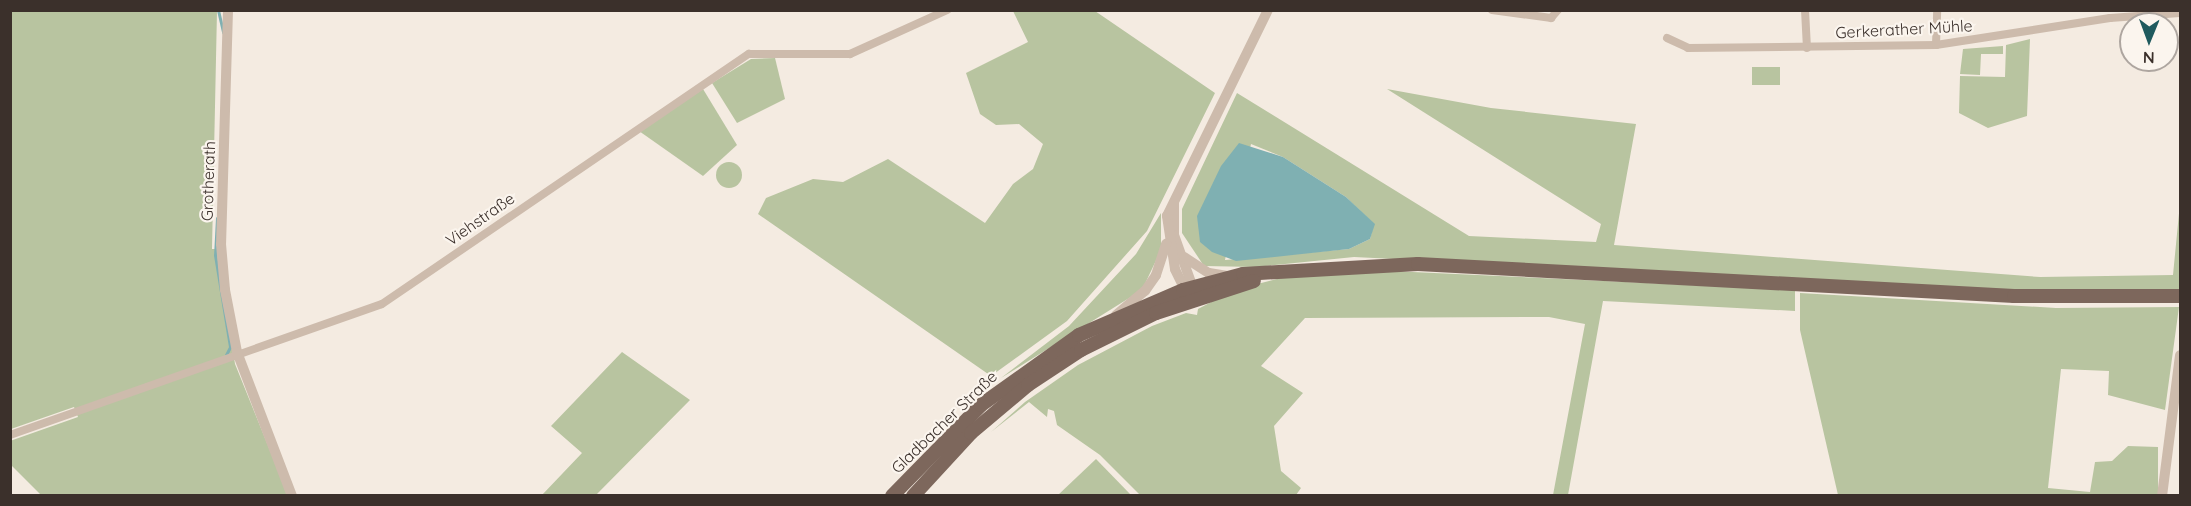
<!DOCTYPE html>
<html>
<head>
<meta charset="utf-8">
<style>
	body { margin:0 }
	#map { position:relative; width:2191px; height:506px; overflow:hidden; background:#f4ebe1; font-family:Quicksand,sans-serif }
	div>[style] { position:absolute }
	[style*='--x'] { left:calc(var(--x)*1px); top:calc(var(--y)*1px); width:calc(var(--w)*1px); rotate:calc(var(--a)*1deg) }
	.green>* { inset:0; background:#b8c4a0 }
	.round { border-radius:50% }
	.water>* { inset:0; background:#7fb0b2 }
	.stream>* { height:3px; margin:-1.5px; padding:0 1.5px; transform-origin:1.5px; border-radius:1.5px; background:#7fb0b2 }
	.minor>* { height:8px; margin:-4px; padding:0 4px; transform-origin:4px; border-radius:4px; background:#cdbbac }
	.tertiary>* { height:10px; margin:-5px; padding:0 5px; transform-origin:5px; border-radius:5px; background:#cdbbac }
	.primary>* { height:14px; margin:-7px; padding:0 7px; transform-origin:7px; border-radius:7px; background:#7d675c }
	span { translate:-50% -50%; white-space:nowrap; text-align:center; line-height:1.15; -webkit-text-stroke:4.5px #fbf5ee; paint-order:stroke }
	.street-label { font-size:16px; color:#3b302b }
	.frame { position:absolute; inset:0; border:12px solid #3b302b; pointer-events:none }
	.north { position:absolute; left:2119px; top:12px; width:60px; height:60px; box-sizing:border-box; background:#fbf5ee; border:2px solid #aea6a0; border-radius:50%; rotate:181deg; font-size:16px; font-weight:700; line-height:24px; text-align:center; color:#3b302b }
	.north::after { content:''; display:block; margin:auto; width:21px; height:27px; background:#1f5a5e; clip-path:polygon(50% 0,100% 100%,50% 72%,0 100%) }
</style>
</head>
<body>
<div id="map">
	<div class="green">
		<div style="clip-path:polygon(11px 11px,217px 11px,212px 249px,217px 249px,235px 364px,288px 495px,41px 495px,11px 465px,10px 441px,78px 417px,74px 407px,11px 429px)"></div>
		<div style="clip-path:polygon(1013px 11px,1095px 11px,1215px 93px,1147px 231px,1067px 321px,991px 376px,758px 214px,766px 198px,813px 179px,843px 182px,888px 159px,985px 223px,1013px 184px,1033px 169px,1043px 144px,1019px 124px,996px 125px,980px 114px,966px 73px,1028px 42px)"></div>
		<div style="clip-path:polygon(2030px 39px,2027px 116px,1988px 128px,1959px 113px,1960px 76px,2005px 77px,2006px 45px)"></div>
		<div style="clip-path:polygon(2003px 46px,2003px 54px,1981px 54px,1980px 75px,1960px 74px,1963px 49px)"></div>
		<div style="clip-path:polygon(775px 58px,785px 99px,737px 123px,712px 83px,751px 59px)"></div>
		<div style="clip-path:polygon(1752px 67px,1780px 67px,1780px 85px,1752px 85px)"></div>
		<div style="clip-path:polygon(703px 89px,737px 145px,703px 176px,639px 131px)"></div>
		<div style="clip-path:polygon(evenodd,1387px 89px,1491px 108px,1636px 124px,1614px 245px,2040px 277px,2173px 275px,2180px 203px,2180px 291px,2018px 290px,1354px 257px,1256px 267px,1204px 266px,1182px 233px,1182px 209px,1237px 93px,1469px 236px,1596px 242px,1601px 224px,1387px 89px,1251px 144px,1283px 157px,1346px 197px,1374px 224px,1370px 239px,1349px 249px,1225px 260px,1251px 144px)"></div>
		<div class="round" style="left:716px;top:162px;width:26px;height:26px"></div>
		<div style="clip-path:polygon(1161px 213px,1161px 250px,1142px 290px,1001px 378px,1069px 326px,1136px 254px)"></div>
		<div style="clip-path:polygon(1391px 271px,1795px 290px,1795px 311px,1603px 301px,1568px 495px,1553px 495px,1585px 324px,1549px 317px,1305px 318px,1261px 366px,1303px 393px,1274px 426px,1281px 471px,1301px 488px,1296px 495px,1140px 495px,1100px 455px,1057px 425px,1054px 411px,1048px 409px,1047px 417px,1029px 402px,991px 432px,1025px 402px,1078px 365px,1152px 326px,1186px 313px,1197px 315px,1198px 309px,1234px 290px,1289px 276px)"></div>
		<div style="clip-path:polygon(1800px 293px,2056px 308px,2179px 307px,2165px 410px,2108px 395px,2109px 371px,2061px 369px,2048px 488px,2090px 492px,2095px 462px,2112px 461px,2128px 446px,2158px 447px,2158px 495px,1838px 495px,1800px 330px)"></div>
		<div style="clip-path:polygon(622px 352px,690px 400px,596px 495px,542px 495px,582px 453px,551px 426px)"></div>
		<div style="clip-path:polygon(1096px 459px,1131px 495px,1058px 495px)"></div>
	</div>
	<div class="water">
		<div style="clip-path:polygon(1239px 143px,1283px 157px,1346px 197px,1375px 224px,1370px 239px,1349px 249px,1236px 261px,1212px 252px,1200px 242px,1197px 216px,1221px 166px)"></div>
	</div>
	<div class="stream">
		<div style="--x:218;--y:10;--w:23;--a:77"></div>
		<div style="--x:217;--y:218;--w:37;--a:93"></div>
		<div style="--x:215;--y:255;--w:93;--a:80.7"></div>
		<div style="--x:230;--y:347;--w:9;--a:117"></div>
	</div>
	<div class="minor">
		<div style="--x:1492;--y:10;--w:60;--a:7.7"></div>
		<div style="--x:1551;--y:18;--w:11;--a:-49"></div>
		<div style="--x:1805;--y:10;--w:38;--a:87"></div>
		<div style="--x:1667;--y:38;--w:23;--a:25"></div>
		<div style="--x:1688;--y:48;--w:248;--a:-0.7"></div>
		<div style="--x:1936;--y:45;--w:176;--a:-8.8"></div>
		<div style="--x:2110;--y:18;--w:70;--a:-4.1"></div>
		<div style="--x:1936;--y:45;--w:35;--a:-88"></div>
		<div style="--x:10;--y:435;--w:394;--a:-19.4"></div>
		<div style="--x:382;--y:304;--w:444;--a:-34.3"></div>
		<div style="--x:749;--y:54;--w:101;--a:0"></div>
		<div style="--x:850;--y:54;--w:107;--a:-24.4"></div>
	</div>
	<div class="tertiary">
		<div style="--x:228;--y:10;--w:234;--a:91.7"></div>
		<div style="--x:221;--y:244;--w:46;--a:85"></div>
		<div style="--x:225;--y:290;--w:63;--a:79"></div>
		<div style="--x:237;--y:352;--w:154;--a:69.1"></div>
		<div style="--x:1174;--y:203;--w:32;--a:90"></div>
		<div style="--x:1174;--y:235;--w:59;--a:70.3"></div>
		<div style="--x:1194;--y:291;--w:10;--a:114"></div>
		<div style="--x:1190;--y:300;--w:34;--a:-116"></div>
		<div style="--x:1175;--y:269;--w:54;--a:-98.6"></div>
		<div style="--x:1167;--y:216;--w:229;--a:-63.9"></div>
		<div style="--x:1184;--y:257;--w:30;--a:33"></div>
		<div style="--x:1209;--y:273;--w:20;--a:9"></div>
		<div style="--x:1116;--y:315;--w:38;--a:-40"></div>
		<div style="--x:1145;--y:291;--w:19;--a:-55"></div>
		<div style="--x:1156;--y:275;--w:33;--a:-72"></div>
		<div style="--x:2162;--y:496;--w:142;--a:-82.7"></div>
	</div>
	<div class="primary">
		<div style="--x:892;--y:496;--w:127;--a:-45.6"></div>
		<div style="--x:981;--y:405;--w:120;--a:-35.5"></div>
		<div style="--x:1079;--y:335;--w:113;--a:-23.4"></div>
		<div style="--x:1183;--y:290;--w:62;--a:-14.9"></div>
		<div style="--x:1243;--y:274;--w:175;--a:-3.3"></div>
		<div style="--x:1418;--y:264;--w:597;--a:3.07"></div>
		<div style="--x:2014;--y:296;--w:166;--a:0"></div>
		<div style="--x:913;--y:496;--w:86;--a:-47.4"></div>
		<div style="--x:971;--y:433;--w:75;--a:-40.1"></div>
		<div style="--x:1028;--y:385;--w:64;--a:-33.4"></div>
		<div style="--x:1081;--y:350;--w:84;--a:-26.3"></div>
		<div style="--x:1156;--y:313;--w:103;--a:-18.1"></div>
	</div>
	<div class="street-label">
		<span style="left:1904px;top:29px;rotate:-3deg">Gerkerather Mühle</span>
		<span style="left:208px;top:181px;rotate:-88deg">Grotherath</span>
		<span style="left:480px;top:219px;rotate:-35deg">Viehstraße</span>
		<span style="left:944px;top:422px;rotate:-44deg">Gladbacher Straße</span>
	</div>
	<div class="frame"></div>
	<div class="north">N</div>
</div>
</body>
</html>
